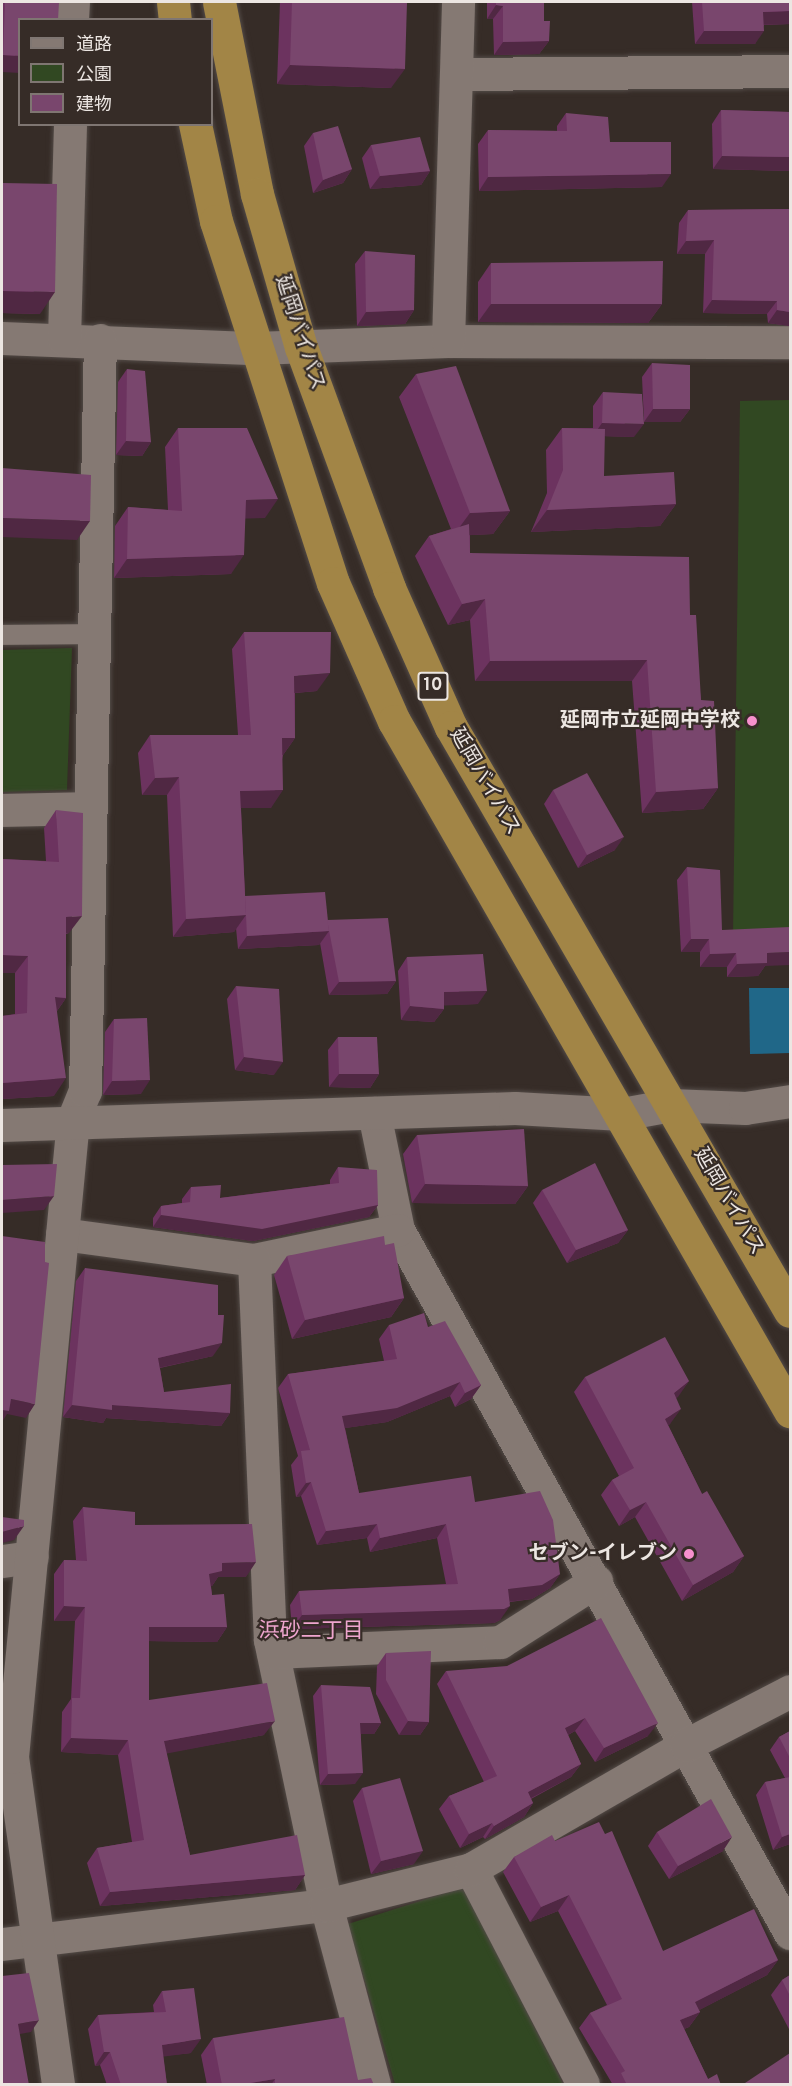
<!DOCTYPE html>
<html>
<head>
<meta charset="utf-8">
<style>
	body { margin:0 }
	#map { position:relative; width:792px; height:2086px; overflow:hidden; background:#362c27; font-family:Overpass,"Noto Sans JP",sans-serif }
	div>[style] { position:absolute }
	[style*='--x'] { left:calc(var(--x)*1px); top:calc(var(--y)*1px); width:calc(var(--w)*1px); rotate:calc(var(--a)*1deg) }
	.green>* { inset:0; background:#314822 }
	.water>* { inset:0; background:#206788 }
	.roads { filter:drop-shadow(0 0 2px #534b47) drop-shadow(0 0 2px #534b47) }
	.service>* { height:20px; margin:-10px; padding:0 10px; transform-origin:10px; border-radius:10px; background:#857973 }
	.minor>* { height:33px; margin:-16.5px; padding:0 16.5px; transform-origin:16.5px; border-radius:16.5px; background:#857973 }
	.tertiary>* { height:33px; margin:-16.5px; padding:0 16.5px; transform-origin:16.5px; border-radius:16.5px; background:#857973 }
	.trunk>* { height:33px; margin:-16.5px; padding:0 16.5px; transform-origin:16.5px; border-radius:16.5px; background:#a28546 }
	.wall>* { inset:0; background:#6c335f }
	.shaded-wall>* { inset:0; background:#502843 }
	.building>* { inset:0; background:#79466d }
	.dots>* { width:16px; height:16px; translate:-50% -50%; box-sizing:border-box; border:3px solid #362c27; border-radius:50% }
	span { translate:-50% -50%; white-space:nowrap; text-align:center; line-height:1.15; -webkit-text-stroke:4.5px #362c27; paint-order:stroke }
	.shield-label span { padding:2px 4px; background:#362c27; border:2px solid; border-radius:4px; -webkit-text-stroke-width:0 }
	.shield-label { font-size:18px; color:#ece6e2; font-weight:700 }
	.street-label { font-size:20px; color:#ece6e2 }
	.poi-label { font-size:20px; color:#ece6e2; font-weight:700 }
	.right { translate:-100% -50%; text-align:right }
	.neighbourhood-label { font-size:21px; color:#eea5ce }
	.frame { position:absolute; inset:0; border:3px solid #ece6e2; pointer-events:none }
	.legend { position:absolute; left:18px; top:18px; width:195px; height:108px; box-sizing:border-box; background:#362c27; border:2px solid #7f7672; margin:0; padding:8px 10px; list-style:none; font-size:18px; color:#ece6e2 }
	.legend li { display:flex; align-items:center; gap:12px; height:30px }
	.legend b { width:30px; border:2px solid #7f7672 }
</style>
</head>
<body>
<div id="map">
	<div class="green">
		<div style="clip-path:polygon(790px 400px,790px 935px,733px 936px,740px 401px)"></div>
		<div style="clip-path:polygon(72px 648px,67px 790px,2px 792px,2px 650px)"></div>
		<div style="clip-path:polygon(464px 1887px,563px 2084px,395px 2084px,348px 1924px)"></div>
	</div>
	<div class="water">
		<div style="clip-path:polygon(749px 988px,790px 988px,790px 1053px,750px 1054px)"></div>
	</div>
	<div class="roads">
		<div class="service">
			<div style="--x:2;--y:635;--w:91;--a:-0.6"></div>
		</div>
		<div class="minor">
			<div style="--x:72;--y:20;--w:18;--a:-87"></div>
			<div style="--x:456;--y:74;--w:334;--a:-0.5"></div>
			<div style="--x:2;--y:338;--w:253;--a:2.3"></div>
			<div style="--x:255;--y:348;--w:193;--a:-2.1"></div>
			<div style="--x:448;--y:341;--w:342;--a:0.2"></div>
			<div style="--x:64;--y:339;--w:215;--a:-88.4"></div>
			<div style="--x:448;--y:341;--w:339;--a:-88.3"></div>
			<div style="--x:2;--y:810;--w:87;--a:-1.3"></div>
			<div style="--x:374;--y:1113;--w:119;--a:78.4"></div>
			<div style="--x:398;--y:1230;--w:805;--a:60.86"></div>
			<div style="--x:62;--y:1234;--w:194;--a:7.7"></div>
			<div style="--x:254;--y:1260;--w:147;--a:-11.8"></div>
			<div style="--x:254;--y:1260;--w:380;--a:87.6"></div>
			<div style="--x:270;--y:1640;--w:271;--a:78.1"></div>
			<div style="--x:326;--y:1905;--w:185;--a:75"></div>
			<div style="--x:2;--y:1561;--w:30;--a:-8"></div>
			<div style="--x:273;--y:1652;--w:227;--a:-2.5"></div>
			<div style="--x:500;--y:1642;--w:114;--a:-32.4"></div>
			<div style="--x:471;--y:1869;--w:242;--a:62.5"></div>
			<div style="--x:2;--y:1944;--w:326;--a:-6.9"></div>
			<div style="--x:326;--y:1905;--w:149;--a:-13.9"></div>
			<div style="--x:471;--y:1869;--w:248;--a:-30"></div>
			<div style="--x:686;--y:1745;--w:117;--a:-27.4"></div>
			<div style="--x:58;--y:2084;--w:330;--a:-98"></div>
			<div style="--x:12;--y:1757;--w:640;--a:-84.53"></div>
			<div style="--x:73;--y:1120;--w:31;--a:-68"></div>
			<div style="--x:85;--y:1091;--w:751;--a:-88.86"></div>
		</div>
		<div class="tertiary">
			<div style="--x:2;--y:1125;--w:513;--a:-1.9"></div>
			<div style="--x:515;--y:1108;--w:107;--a:3.2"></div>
			<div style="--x:622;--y:1114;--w:50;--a:-10.4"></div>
			<div style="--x:671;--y:1105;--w:74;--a:2.3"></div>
			<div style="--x:745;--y:1108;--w:46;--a:-8.8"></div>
		</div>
		<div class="trunk">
			<div style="--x:173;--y:2;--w:18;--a:84"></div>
			<div style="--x:219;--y:2;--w:196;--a:78.8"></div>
			<div style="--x:257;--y:194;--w:159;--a:74"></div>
			<div style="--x:301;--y:347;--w:257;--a:69.9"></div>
			<div style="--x:389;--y:588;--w:152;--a:66"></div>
			<div style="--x:451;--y:727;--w:675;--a:59.87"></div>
			<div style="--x:195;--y:124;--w:99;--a:77.8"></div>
			<div style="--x:216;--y:221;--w:380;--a:72.1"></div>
			<div style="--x:333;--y:583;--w:151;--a:66.2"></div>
			<div style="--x:394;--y:721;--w:796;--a:60.15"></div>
		</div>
	</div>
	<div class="wall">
		<div style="clip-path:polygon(2px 2px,59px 2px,2px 72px)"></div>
		<div style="clip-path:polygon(280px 2px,407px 2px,391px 88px,277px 84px)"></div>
		<div style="clip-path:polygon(487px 2px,544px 2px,544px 21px,549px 41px,539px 54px,494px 55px,493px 19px,487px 19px)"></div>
		<div style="clip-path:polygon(692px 2px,790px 2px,790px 24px,764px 25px,755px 44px,695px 44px)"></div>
		<div style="clip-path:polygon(721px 110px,790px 112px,790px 171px,713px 169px,712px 124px)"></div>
		<div style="clip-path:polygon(566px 113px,610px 142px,662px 187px,479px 191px,478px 144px,488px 130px,557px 131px,557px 126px)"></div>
		<div style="clip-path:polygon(313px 133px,352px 169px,343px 183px,313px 193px,304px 146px)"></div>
		<div style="clip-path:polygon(371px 145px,430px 171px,421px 185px,370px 189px,362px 158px)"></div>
		<div style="clip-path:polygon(3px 183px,40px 314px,2px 313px,2px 186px)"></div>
		<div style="clip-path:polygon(790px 209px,790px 326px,768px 323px,767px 314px,703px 313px,705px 254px,677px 254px,679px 223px,688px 210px)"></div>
		<div style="clip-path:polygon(365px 251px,414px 310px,405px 324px,357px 326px,355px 264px)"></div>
		<div style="clip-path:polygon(491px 263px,662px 304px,648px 323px,478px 322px,478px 282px)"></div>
		<div style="clip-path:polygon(652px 363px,690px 409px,680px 422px,644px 422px,642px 377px)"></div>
		<div style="clip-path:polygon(127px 369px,151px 442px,142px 456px,116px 455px,118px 382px)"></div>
		<div style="clip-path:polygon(416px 374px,510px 511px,493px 534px,470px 535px,470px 553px,690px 615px,701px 700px,718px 788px,703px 809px,642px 813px,632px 681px,475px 681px,470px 620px,448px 625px,415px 556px,429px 536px,451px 529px,399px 397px)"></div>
		<div style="clip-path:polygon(603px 392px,634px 437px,604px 436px,604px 476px,676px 504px,660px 526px,531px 532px,547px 493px,546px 450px,562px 428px,593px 428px,593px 406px)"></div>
		<div style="clip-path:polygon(178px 428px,265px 518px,245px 518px,231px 574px,114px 578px,115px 526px,128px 507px,168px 510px,165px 447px)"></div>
		<div style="clip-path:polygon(244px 632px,317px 691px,295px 693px,295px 738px,283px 755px,271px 808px,241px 808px,245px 896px,327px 920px,396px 981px,387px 994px,329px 995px,320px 943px,319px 945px,238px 949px,236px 928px,234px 932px,173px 937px,167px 795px,142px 795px,138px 753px,150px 735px,238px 735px,232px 649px)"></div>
		<div style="clip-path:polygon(553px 790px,615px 850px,578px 868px,544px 804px)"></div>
		<div style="clip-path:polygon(56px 810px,69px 933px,66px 934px,66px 998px,57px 1011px,54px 1096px,2px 1099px,2px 1016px,15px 1014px,15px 973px,2px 973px,2px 859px,46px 861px,44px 828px)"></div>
		<div style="clip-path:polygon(687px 867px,722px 930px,765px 966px,758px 976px,727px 977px,727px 967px,700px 967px,700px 952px,681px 952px,677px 880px)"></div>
		<div style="clip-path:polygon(407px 957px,478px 1004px,444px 1005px,444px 1009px,434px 1022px,401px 1020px,398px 971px)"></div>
		<div style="clip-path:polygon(236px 986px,274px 1075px,235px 1070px,227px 999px)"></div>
		<div style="clip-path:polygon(114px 1019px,141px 1094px,103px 1095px,105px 1032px)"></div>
		<div style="clip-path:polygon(338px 1037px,379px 1074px,370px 1088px,329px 1087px,328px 1050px)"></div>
		<div style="clip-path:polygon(417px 1135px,528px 1186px,515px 1204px,412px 1203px,403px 1154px)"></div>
		<div style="clip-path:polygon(338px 1167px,378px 1205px,369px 1217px,253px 1241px,153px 1227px,153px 1218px,161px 1206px,182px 1203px,182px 1199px,191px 1187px,220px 1198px,330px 1184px,330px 1180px)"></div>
		<div style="clip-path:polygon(542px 1190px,628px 1230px,618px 1243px,567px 1263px,533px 1203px)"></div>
		<div style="clip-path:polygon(385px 1245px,404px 1298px,391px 1317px,292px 1339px,274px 1275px,287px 1256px)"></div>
		<div style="clip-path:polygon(85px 1268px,213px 1356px,160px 1368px,164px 1392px,230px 1413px,221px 1426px,106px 1418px,103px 1423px,63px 1417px,76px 1281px)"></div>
		<div style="clip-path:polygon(389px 1325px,428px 1327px,481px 1385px,471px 1399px,455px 1407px,450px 1396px,387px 1422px,345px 1428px,359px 1493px,475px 1502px,560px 1574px,550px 1588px,532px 1599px,510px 1602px,500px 1620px,494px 1623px,292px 1629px,290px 1605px,299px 1591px,446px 1584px,437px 1538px,370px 1552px,367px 1538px,317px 1545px,301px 1496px,296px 1497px,291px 1465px,298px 1456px,278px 1388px,288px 1374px,384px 1361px,379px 1339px)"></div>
		<div style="clip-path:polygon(585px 1377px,689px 1381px,676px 1398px,670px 1424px,668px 1425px,702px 1494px,744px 1556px,733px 1572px,682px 1601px,635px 1517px,619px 1526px,601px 1495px,612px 1480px,619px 1476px,574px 1392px)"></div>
		<div style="clip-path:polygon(83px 1507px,135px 1525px,246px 1577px,218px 1577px,212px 1586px,211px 1586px,212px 1595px,227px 1627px,217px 1642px,149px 1641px,149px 1700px,264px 1735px,166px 1753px,190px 1855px,305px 1875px,295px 1890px,100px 1906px,87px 1863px,97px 1848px,132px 1842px,118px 1755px,61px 1752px,62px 1712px,71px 1699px,75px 1621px,54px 1621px,54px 1574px,64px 1560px,76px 1560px,73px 1521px)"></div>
		<div style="clip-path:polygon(386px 1653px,429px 1722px,420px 1735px,399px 1735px,376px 1694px,377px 1666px)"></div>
		<div style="clip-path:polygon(446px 1671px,648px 1736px,595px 1762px,575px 1731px,568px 1735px,581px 1764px,571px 1777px,531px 1799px,533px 1803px,524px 1817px,485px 1839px,483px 1837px,460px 1848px,439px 1809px,449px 1796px,484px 1782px,437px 1684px)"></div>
		<div style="clip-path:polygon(321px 1685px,381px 1723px,374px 1734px,361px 1734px,355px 1784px,320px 1785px,313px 1696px)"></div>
		<div style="clip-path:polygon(790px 1731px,790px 1844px,773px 1850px,756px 1795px,765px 1782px,785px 1778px,770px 1750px,779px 1737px)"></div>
		<div style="clip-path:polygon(362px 1788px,414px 1864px,371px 1874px,353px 1801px)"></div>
		<div style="clip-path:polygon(657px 1832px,723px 1851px,669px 1879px,648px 1846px)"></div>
		<div style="clip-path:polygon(555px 1841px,663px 1951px,778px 1960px,767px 1975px,699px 2010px,700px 2012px,689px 2027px,684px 2029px,708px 2079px,721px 2085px,613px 2085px,579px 2028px,590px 2013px,607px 2005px,558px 1911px,530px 1922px,503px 1872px,514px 1857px)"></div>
		<div style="clip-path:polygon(790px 1975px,790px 2031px,771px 1995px,782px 1980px)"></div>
		<div style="clip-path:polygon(162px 1991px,191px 2053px,163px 2056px,167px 2085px,107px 2085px,100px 2065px,95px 2066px,88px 2029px,98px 2015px,154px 2012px,153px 2005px)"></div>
		<div style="clip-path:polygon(213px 2038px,358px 2080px,374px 2085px,207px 2085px,201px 2055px)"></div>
	</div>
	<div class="shaded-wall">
		<div style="clip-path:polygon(496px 5px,503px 6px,493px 19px,487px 19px)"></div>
		<div style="clip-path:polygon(790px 11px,790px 24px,754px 25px,763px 12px)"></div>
		<div style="clip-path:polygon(704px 31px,764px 31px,755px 44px,695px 44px)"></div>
		<div style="clip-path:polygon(549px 41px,539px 54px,494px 55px,503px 42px)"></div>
		<div style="clip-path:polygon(3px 55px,20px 56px,20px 73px,2px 72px,2px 58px)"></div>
		<div style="clip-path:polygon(290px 65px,405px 69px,391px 88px,277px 84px)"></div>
		<div style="clip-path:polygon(722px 156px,790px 157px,790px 171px,713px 169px)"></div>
		<div style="clip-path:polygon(352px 169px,343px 183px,313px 193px,323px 180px)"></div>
		<div style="clip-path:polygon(430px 171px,421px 185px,370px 189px,380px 176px)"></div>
		<div style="clip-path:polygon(671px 174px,662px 187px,479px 191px,488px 177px)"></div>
		<div style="clip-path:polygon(714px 240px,705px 254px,677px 254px,686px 241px)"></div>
		<div style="clip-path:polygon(2px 291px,55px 292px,40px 314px,2px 313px)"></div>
		<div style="clip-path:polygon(712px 300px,777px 301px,767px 314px,703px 313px)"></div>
		<div style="clip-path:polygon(491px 304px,662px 304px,648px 323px,478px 322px)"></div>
		<div style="clip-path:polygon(414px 310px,405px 324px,357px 326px,366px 312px)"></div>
		<div style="clip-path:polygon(777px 310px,790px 312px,790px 326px,768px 323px)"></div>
		<div style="clip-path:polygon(653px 409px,690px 409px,680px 422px,644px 422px)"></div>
		<div style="clip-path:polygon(602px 423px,644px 424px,634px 437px,593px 436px)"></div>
		<div style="clip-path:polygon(126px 441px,151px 442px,142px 456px,116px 455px)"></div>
		<div style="clip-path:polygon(278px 499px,265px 518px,233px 519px,246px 500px)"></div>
		<div style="clip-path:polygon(676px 504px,660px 526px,531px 532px,547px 510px)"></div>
		<div style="clip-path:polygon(510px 511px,493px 534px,453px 536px,470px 513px)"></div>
		<div style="clip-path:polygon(2px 518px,90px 521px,77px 540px,2px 537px)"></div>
		<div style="clip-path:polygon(244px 555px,231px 574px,114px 578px,127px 559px)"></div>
		<div style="clip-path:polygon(485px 599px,470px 620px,448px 625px,462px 604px)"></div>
		<div style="clip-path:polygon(647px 660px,632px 681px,475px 681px,490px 661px)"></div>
		<div style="clip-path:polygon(330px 673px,317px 691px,282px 694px,294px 676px)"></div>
		<div style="clip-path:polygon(282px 738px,295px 738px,283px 755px,270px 755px)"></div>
		<div style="clip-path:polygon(179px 777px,167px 795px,142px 795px,155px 778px)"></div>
		<div style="clip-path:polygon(718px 788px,703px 809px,642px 813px,656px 792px)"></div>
		<div style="clip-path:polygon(283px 790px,271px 808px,228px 808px,240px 791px)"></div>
		<div style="clip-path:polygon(624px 837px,615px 850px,578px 868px,587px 855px)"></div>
		<div style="clip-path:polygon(246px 915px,234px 932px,173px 937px,186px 919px)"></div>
		<div style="clip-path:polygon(82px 916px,69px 933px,54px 934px,66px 917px)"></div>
		<div style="clip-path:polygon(329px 931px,319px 945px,238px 949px,247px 936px)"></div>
		<div style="clip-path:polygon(691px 939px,709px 939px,700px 952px,681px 952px)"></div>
		<div style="clip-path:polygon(790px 952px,790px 965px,765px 966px,758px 976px,727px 977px,737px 964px,767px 953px)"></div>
		<div style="clip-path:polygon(736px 953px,727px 967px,700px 967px,710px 954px)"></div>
		<div style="clip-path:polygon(2px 955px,28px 956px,15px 973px,2px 973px)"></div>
		<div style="clip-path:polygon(396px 981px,387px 994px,329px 995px,339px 982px)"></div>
		<div style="clip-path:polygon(487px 991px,478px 1004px,434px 1006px,444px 992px)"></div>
		<div style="clip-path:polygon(55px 997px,66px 998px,54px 1015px)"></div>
		<div style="clip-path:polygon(410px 1006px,444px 1009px,434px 1022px,401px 1020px)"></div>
		<div style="clip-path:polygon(244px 1057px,283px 1062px,274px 1075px,235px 1070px)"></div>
		<div style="clip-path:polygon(339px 1074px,379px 1074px,370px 1088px,329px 1087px)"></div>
		<div style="clip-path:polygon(66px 1078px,54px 1096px,2px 1099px,2px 1083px)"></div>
		<div style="clip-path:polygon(150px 1080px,141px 1094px,103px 1095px,112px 1081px)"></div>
		<div style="clip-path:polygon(425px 1184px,528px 1186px,515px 1204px,412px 1203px)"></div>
		<div style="clip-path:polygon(54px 1196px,44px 1210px,2px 1213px,2px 1200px)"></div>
		<div style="clip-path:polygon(378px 1205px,369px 1217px,253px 1241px,153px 1227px,161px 1215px)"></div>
		<div style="clip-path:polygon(628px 1230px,618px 1243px,567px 1263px,576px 1250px)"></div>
		<div style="clip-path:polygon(404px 1298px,391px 1317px,292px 1339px,305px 1320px)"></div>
		<div style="clip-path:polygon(222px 1343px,213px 1356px,149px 1370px,158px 1358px)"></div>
		<div style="clip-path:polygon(689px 1381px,678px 1397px,663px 1409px,674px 1393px)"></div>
		<div style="clip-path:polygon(460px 1382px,450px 1396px,387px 1422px,332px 1430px,342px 1416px)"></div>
		<div style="clip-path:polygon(481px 1385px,471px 1399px,455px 1407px,465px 1393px)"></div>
		<div style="clip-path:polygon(11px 1399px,35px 1404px,26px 1418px,7px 1414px,2px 1422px,2px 1410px)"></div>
		<div style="clip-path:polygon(72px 1405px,112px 1405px,230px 1413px,221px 1426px,106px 1418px,103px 1423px,63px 1417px)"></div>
		<div style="clip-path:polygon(681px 1409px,670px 1424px,654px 1434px,665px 1419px)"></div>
		<div style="clip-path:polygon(311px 1482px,301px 1496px,296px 1497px,306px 1483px)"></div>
		<div style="clip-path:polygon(646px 1502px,635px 1517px,619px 1526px,630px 1510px)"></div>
		<div style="clip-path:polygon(377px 1524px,367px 1538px,317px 1545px,326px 1531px)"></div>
		<div style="clip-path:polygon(446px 1524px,437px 1538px,370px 1552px,380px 1538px)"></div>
		<div style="clip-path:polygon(24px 1526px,14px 1540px,2px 1543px,2px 1532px)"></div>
		<div style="clip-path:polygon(744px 1556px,733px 1572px,682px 1601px,693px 1585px)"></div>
		<div style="clip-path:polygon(256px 1562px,246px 1577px,218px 1577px,212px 1586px,199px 1589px,209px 1574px,222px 1563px)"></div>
		<div style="clip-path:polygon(560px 1574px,550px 1588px,532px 1599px,498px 1603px,508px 1589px)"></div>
		<div style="clip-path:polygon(64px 1606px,85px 1607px,75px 1621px,54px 1621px)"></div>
		<div style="clip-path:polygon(510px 1606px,500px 1620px,494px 1623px,292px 1629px,302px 1615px)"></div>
		<div style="clip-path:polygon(149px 1627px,227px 1627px,217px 1642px,139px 1641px)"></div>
		<div style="clip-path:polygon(585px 1718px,575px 1731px,556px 1741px,565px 1728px)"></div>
		<div style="clip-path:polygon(275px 1721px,264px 1735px,154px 1756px,164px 1741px)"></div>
		<div style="clip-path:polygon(408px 1721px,429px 1722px,420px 1735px,399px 1735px)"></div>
		<div style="clip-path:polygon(360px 1723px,381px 1723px,374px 1734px,353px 1734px)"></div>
		<div style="clip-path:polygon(658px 1723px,648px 1736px,595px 1762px,604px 1748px)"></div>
		<div style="clip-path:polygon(71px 1738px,128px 1740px,118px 1755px,61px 1752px)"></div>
		<div style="clip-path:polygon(581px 1764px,571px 1777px,518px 1805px,528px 1792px)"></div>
		<div style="clip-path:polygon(363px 1773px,355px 1784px,320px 1785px,328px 1774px)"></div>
		<div style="clip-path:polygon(533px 1803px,524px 1817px,485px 1839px,494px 1826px)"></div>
		<div style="clip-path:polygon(492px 1823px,483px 1837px,460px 1848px,469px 1834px)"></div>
		<div style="clip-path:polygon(790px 1834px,790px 1844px,773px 1850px,782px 1837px)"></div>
		<div style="clip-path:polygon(732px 1837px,723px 1851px,669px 1879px,678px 1866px)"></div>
		<div style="clip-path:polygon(423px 1851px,414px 1864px,371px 1874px,381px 1861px)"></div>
		<div style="clip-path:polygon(305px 1875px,295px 1890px,100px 1906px,110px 1892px)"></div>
		<div style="clip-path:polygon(569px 1895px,558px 1911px,530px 1922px,541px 1907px)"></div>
		<div style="clip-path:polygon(778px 1960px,767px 1975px,684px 2018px,695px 2002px)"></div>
		<div style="clip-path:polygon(700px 2012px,689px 2027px,669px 2035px,680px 2020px)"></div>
		<div style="clip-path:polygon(39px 2020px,31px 2032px,9px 2036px,18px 2024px)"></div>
		<div style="clip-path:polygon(201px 2039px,191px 2053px,153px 2058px,162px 2045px)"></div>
		<div style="clip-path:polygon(104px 2052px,110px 2052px,100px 2065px,95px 2066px)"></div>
		<div style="clip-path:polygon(275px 2079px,271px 2085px,238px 2085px)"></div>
	</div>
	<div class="building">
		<div style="clip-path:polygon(5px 2px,59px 2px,58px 20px,20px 20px,20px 56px,3px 55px)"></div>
		<div style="clip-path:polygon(292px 2px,407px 2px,405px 69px,290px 65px)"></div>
		<div style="clip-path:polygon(496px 2px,544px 2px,544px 21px,550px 21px,549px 41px,503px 42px,503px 6px,496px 5px)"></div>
		<div style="clip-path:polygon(702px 2px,790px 2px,790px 11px,763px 12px,764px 31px,704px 31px)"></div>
		<div style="clip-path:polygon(721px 110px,790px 112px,790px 157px,722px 156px)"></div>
		<div style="clip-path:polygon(566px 113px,608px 117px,610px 142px,671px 142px,671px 174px,488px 177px,488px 130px,567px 131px)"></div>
		<div style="clip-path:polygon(338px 126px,352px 169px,323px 180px,313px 133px)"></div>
		<div style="clip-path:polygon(420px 137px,430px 171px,380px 176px,371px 145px)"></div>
		<div style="clip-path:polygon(3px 183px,57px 184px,55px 292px,2px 291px,2px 238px)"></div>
		<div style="clip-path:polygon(790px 209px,790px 312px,777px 310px,777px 301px,712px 300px,714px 240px,686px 241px,688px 210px)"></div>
		<div style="clip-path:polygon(365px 251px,415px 255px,414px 310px,366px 312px)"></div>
		<div style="clip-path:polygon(663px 261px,662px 304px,491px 304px,491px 263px)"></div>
		<div style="clip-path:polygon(652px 363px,690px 365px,690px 409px,653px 409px)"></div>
		<div style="clip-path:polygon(456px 366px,510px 511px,470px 513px,416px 374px)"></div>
		<div style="clip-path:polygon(127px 369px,145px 371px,151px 442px,126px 441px)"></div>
		<div style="clip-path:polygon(603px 392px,642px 394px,644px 424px,602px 423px)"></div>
		<div style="clip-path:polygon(178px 428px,247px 428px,278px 499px,246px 500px,244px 555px,127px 559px,128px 507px,182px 511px)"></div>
		<div style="clip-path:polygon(562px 428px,605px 429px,604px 476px,674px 472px,676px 504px,547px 510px,563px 470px)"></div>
		<div style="clip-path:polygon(2px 468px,91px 475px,90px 521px,2px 518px)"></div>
		<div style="clip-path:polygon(469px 524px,470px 553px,689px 557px,690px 615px,696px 615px,701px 700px,714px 701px,718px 788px,656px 792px,647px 660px,490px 661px,485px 599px,462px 604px,429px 536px)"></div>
		<div style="clip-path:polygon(244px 632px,331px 632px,330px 673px,294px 676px,295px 738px,282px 738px,283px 790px,240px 791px,246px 915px,186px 919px,179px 777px,155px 778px,150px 735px,251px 735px)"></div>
		<div style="clip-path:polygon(587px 773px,624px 837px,587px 855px,553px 790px)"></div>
		<div style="clip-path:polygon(56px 810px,83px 813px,82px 916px,66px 917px,66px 998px,55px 997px,66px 1078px,2px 1083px,2px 1016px,27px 1013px,28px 956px,2px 955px,2px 859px,59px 862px)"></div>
		<div style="clip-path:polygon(687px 867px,720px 870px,722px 930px,790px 927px,790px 952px,767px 953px,767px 963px,737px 964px,736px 953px,710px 954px,709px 939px,691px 939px)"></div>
		<div style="clip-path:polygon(325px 892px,329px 931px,247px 936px,245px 896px)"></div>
		<div style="clip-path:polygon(388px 918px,396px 981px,339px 982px,327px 920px)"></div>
		<div style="clip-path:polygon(483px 954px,487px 991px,444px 992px,444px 1009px,410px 1006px,407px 957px)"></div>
		<div style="clip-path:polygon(236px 986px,279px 989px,283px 1062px,244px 1057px)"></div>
		<div style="clip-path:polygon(147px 1018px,150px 1080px,112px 1081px,114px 1019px)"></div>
		<div style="clip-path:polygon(338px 1037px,377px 1037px,379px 1074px,339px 1074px)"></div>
		<div style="clip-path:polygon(524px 1129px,528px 1186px,425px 1184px,417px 1135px)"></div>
		<div style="clip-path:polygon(595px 1163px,628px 1230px,576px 1250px,542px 1190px)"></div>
		<div style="clip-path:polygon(57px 1164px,54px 1196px,2px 1200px,2px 1165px)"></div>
		<div style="clip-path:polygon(338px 1167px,377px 1170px,378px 1205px,262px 1229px,161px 1215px,161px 1206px,190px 1202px,191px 1187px,221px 1185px,220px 1198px,339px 1183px)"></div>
		<div style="clip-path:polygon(2px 1236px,45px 1242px,45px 1262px,49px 1263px,35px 1404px,11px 1399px,9px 1411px,2px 1410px)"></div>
		<div style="clip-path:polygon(384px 1236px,385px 1245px,394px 1243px,404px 1298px,305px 1320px,287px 1256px)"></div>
		<div style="clip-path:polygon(85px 1268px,218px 1285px,218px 1315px,224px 1315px,222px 1343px,158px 1358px,164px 1392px,231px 1384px,230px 1413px,112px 1405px,112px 1410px,72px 1405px)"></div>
		<div style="clip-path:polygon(424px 1313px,428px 1327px,445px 1321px,481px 1385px,465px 1393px,460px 1382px,397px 1408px,342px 1416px,359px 1493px,471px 1476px,475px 1502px,540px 1491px,553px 1520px,560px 1574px,542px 1585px,508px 1589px,510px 1606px,504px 1609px,302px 1615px,299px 1591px,458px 1584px,446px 1524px,380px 1538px,377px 1524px,326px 1531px,311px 1482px,306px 1483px,301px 1451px,310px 1450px,288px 1374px,397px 1359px,389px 1325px)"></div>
		<div style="clip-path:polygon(665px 1337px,689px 1381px,674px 1393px,681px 1409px,665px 1419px,702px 1494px,707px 1491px,744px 1556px,693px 1585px,646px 1502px,630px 1510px,612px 1480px,634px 1468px,585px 1377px)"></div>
		<div style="clip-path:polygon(83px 1507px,135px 1512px,135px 1525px,252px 1524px,256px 1562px,222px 1563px,222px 1571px,209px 1574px,212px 1595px,224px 1594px,227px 1627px,149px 1627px,149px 1700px,267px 1683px,275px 1721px,164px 1741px,190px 1855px,297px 1835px,305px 1875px,110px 1892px,97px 1848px,144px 1840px,128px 1740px,71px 1738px,72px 1698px,80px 1698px,85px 1607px,64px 1606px,64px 1560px,87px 1561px)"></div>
		<div style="clip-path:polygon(2px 1517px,24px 1520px,24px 1526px,2px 1532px)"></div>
		<div style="clip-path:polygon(601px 1618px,658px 1723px,604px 1748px,585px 1718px,565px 1728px,581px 1764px,528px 1792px,533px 1803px,494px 1826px,492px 1823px,469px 1834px,449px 1796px,497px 1776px,446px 1671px,507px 1666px)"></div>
		<div style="clip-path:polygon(431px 1651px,429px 1722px,408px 1721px,386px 1680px,386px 1653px)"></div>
		<div style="clip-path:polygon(321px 1685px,370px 1687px,381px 1723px,360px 1723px,363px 1773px,328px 1774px)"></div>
		<div style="clip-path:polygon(790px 1731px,790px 1758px,779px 1737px)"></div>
		<div style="clip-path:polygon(790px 1777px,790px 1834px,782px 1837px,765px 1782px)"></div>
		<div style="clip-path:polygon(400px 1778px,423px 1851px,381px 1861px,362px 1788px)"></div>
		<div style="clip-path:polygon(711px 1799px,732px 1837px,678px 1866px,657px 1832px)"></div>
		<div style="clip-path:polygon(599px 1822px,605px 1834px,612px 1831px,663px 1951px,754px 1909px,778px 1960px,695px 2002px,700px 2012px,680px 2020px,708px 2079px,717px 2074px,721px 2085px,627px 2085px,621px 2073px,625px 2071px,590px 2013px,622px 1999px,569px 1895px,541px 1907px,514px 1857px,552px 1835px,555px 1841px)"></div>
		<div style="clip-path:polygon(29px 1973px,39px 2020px,18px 2024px,29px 2085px,2px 2085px,2px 1976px)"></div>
		<div style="clip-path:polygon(790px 1975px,790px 1996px,782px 1980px)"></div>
		<div style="clip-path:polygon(194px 1988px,201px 2039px,162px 2045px,167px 2085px,121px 2085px,110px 2052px,104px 2052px,98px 2015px,166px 2012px,162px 1991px)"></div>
		<div style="clip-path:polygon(344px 2017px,358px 2080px,371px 2078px,374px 2085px,275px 2085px,275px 2079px,238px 2085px,222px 2085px,213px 2038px)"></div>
		<div style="clip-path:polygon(790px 2053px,790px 2085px,742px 2085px)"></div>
	</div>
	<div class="dots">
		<div style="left:752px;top:721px;background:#f790cd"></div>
		<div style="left:689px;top:1554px;background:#f790cd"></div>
	</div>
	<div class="shield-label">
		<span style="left:433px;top:686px">10</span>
	</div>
	<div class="street-label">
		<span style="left:299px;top:333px;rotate:72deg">延岡バイパス</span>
		<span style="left:484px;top:782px;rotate:60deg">延岡バイパス</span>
		<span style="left:728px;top:1202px;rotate:60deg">延岡バイパス</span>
	</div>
	<div class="poi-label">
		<span class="right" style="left:740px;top:721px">延岡市立延岡中学校</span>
		<span class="right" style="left:677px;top:1554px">セブン-イレブン</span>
	</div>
	<div class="neighbourhood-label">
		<span style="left:311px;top:1632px">浜砂二丁目</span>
	</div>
	<div class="frame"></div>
	<ul class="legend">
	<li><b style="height:8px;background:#857973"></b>道路</li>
	<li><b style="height:16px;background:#314822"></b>公園</li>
	<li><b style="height:16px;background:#79466d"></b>建物</li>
	</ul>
</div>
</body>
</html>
